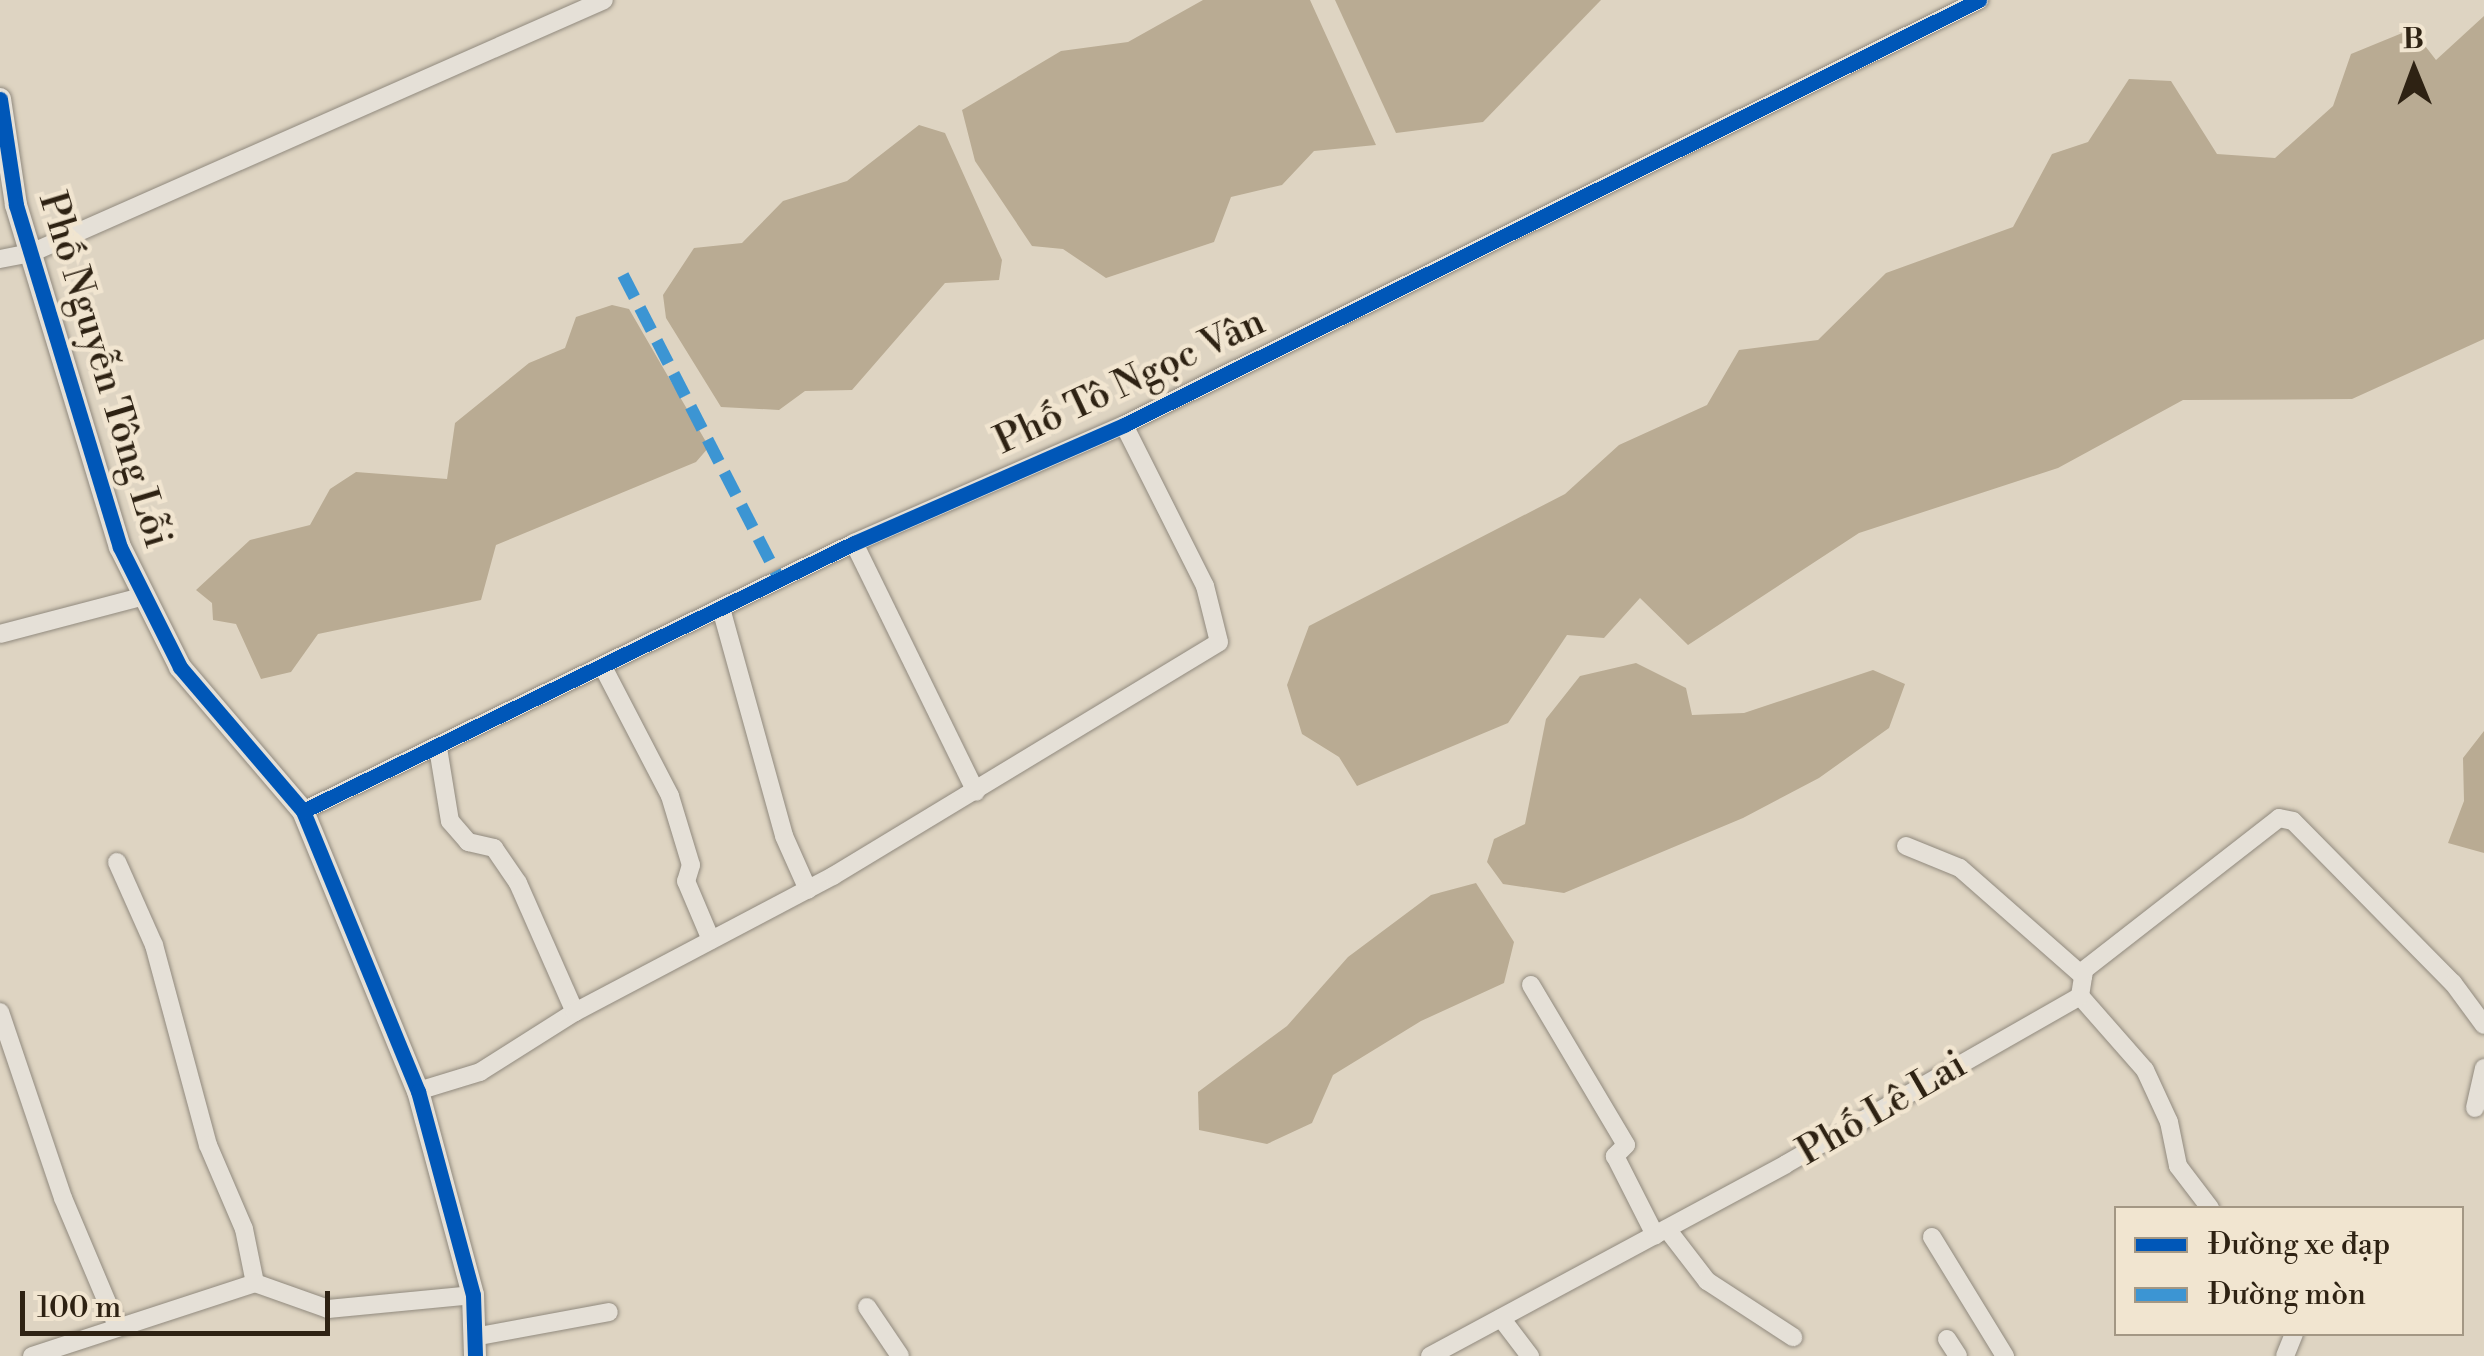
<!DOCTYPE html>
<html>
<head>
<meta charset="utf-8">
<style>
	body { margin:0 }
	#map { position:relative; width:2484px; height:1356px; overflow:hidden; background:#ded4c2; font-family:"Libre Bodoni",serif }
	div>[style] { position:absolute }
	[style*='--x'] { left:calc(var(--x)*1px); top:calc(var(--y)*1px); width:calc(var(--w)*1px); rotate:calc(var(--a)*1deg) }
	.water>* { inset:0; background:#b9ab93 }
	.roads { filter:drop-shadow(0 0 2px #918a7e) drop-shadow(0 0 2px #918a7e) }
	.minor>* { height:18px; margin:-9px; padding:0 9px; transform-origin:9px; border-radius:9px; background:#e5e0d7 }
	.tertiary>* { height:22px; margin:-11px; padding:0 11px; transform-origin:11px; border-radius:11px; background:#e5e0d7 }
	.quiet>* { height:12px; margin-top:-6px; transform-origin:0; background:repeating-linear-gradient(90deg,#3c95d3 0 25px,transparent 0 37px) }
	.cycleway>* { height:15px; margin:-7.5px; padding:0 7.5px; transform-origin:7.5px; border-radius:7.5px; background:#0057b8 }
	span { translate:-50% -50%; white-space:nowrap; text-align:center; line-height:1.15; -webkit-text-stroke:9px #f1e5d0; paint-order:stroke }
	.street-label { font-size:38px; color:#2e2213 }
	.legend { position:absolute; left:2114px; top:1206px; width:350px; height:130px; box-sizing:border-box; background:#f1e5d0; border:2px solid #a39784; margin:0; padding:12px 18px; list-style:none; font-size:30px; color:#2e2213 }
	.legend li { display:flex; align-items:center; gap:20px; height:50px }
	.legend b { width:50px; border:2px solid #a39784 }
	.north { position:absolute; left:2364px; top:20px; width:100px; height:100px; -webkit-text-stroke:8px #f1e5d0; paint-order:stroke; rotate:359deg; font-size:28px; font-weight:700; line-height:40px; text-align:center; color:#2e2213 }
	.north::after { content:''; display:block; margin:auto; width:35px; height:45px; background:#2e2213; clip-path:polygon(50% 0,100% 100%,50% 72%,0 100%) }
	.scale { position:absolute; left:20px; top:1291px; width:310px; height:45px; box-sizing:border-box; border:5px solid #2e2213; border-top:0; padding-left:12px; font-size:30px; line-height:35px; white-space:nowrap; color:#2e2213; -webkit-text-stroke:8px #f1e5d0; paint-order:stroke }
</style>
</head>
<body>
<div id="map">
	<div class="water">
		<div style="clip-path:polygon(1203px 0,1310px 0,1376px 145px,1314px 151px,1282px 185px,1231px 197px,1214px 242px,1106px 278px,1063px 249px,1032px 246px,975px 161px,962px 110px,1061px 51px,1128px 42px)"></div>
		<div style="clip-path:polygon(1335px 0,1601px 0,1483px 122px,1396px 133px)"></div>
		<div style="clip-path:polygon(2484px 16px,2484px 339px,2352px 399px,2183px 400px,2058px 468px,1859px 533px,1688px 645px,1640px 598px,1604px 638px,1567px 635px,1508px 723px,1357px 786px,1339px 757px,1302px 734px,1287px 685px,1309px 626px,1565px 494px,1619px 445px,1707px 405px,1739px 350px,1818px 340px,1886px 273px,2013px 227px,2052px 154px,2088px 142px,2129px 79px,2171px 81px,2217px 154px,2275px 158px,2333px 106px,2351px 54px,2412px 29px,2436px 60px)"></div>
		<div style="clip-path:polygon(919px 125px,945px 133px,1002px 260px,999px 280px,945px 283px,852px 390px,805px 391px,779px 410px,721px 407px,666px 318px,663px 295px,694px 248px,742px 243px,783px 201px,847px 181px)"></div>
		<div style="clip-path:polygon(612px 305px,629px 309px,709px 447px,696px 462px,496px 545px,481px 600px,318px 634px,291px 672px,261px 679px,236px 624px,213px 620px,212px 603px,196px 590px,250px 540px,310px 525px,330px 489px,356px 472px,447px 479px,455px 423px,529px 363px,565px 348px,576px 317px)"></div>
		<div style="clip-path:polygon(1636px 663px,1686px 688px,1692px 715px,1744px 713px,1873px 670px,1905px 684px,1889px 728px,1819px 778px,1743px 818px,1564px 893px,1503px 884px,1487px 862px,1494px 839px,1525px 824px,1546px 719px,1580px 676px)"></div>
		<div style="clip-path:polygon(2484px 731px,2484px 853px,2448px 843px,2464px 801px,2463px 758px)"></div>
		<div style="clip-path:polygon(1476px 883px,1514px 942px,1504px 983px,1421px 1021px,1333px 1075px,1312px 1123px,1267px 1144px,1199px 1130px,1198px 1092px,1287px 1026px,1348px 957px,1431px 895px)"></div>
	</div>
	<div class="roads">
		<div class="minor">
			<div style="--x:0;--y:259;--w:32;--a:-11"></div>
			<div style="--x:31;--y:253;--w:626;--a:-23.82"></div>
			<div style="--x:854;--y:543;--w:277;--a:63.9"></div>
			<div style="--x:722;--y:612;--w:232;--a:74.5"></div>
			<div style="--x:784;--y:836;--w:59;--a:66"></div>
			<div style="--x:0;--y:634;--w:150;--a:-14.7"></div>
			<div style="--x:604;--y:669;--w:143;--a:62.5"></div>
			<div style="--x:670;--y:796;--w:72;--a:73.1"></div>
			<div style="--x:691;--y:865;--w:17;--a:107"></div>
			<div style="--x:686;--y:881;--w:64;--a:67"></div>
			<div style="--x:438;--y:748;--w:74;--a:80.7"></div>
			<div style="--x:450;--y:821;--w:28;--a:49"></div>
			<div style="--x:468;--y:842;--w:27;--a:13"></div>
			<div style="--x:494;--y:848;--w:42;--a:55.6"></div>
			<div style="--x:518;--y:883;--w:141;--a:66.2"></div>
			<div style="--x:303;--y:811;--w:613;--a:-25.94"></div>
			<div style="--x:854;--y:543;--w:295;--a:-23.6"></div>
			<div style="--x:1124;--y:425;--w:955;--a:-26.43"></div>
			<div style="--x:1906;--y:846;--w:58;--a:22.2"></div>
			<div style="--x:1960;--y:868;--w:164;--a:41.3"></div>
			<div style="--x:117;--y:862;--w:91;--a:66"></div>
			<div style="--x:154;--y:945;--w:207;--a:74.9"></div>
			<div style="--x:208;--y:1145;--w:91;--a:66.8"></div>
			<div style="--x:244;--y:1229;--w:55;--a:78.5"></div>
			<div style="--x:1531;--y:985;--w:186;--a:59.3"></div>
			<div style="--x:1626;--y:1145;--w:16;--a:135"></div>
			<div style="--x:1615;--y:1156;--w:89;--a:63.1"></div>
			<div style="--x:2080;--y:996;--w:98;--a:48.7"></div>
			<div style="--x:2145;--y:1070;--w:57;--a:65.2"></div>
			<div style="--x:2169;--y:1122;--w:45;--a:78.4"></div>
			<div style="--x:2178;--y:1166;--w:53;--a:52.7"></div>
			<div style="--x:0;--y:1012;--w:196;--a:71.3"></div>
			<div style="--x:63;--y:1198;--w:139;--a:67.1"></div>
			<div style="--x:418;--y:1091;--w:65;--a:-17"></div>
			<div style="--x:480;--y:1072;--w:112;--a:-32.3"></div>
			<div style="--x:575;--y:1012;--w:292;--a:-27.8"></div>
			<div style="--x:833;--y:876;--w:451;--a:-31.2"></div>
			<div style="--x:1219;--y:642;--w:58;--a:-104"></div>
			<div style="--x:1205;--y:586;--w:180;--a:-116.7"></div>
			<div style="--x:2475;--y:1108;--w:41;--a:-77.3"></div>
			<div style="--x:1667;--y:1229;--w:66;--a:52.4"></div>
			<div style="--x:1707;--y:1281;--w:103;--a:33.1"></div>
			<div style="--x:1932;--y:1237;--w:140;--a:58.5"></div>
			<div style="--x:867;--y:1307;--w:59;--a:56"></div>
			<div style="--x:1501;--y:1318;--w:48;--a:52.7"></div>
			<div style="--x:474;--y:1337;--w:137;--a:-10.5"></div>
			<div style="--x:1947;--y:1339;--w:20;--a:57"></div>
			<div style="--x:32;--y:1356;--w:235;--a:-18.1"></div>
			<div style="--x:255;--y:1283;--w:77;--a:19.6"></div>
			<div style="--x:328;--y:1309;--w:146;--a:-5.5"></div>
			<div style="--x:1430;--y:1356;--w:404;--a:-28.3"></div>
			<div style="--x:1786;--y:1164;--w:339;--a:-29.7"></div>
			<div style="--x:2080;--y:996;--w:26;--a:-81"></div>
			<div style="--x:2084;--y:970;--w:247;--a:-37.9"></div>
			<div style="--x:2279;--y:818;--w:14;--a:12"></div>
			<div style="--x:2293;--y:821;--w:228;--a:45.4"></div>
			<div style="--x:2453;--y:983;--w:52;--a:53.6"></div>
			<div style="--x:2285;--y:1356;--w:24;--a:-68"></div>
		</div>
		<div class="tertiary">
			<div style="--x:0;--y:99;--w:107;--a:81.4"></div>
			<div style="--x:16;--y:205;--w:357;--a:73.1"></div>
			<div style="--x:120;--y:547;--w:134;--a:63.4"></div>
			<div style="--x:180;--y:667;--w:189;--a:49.5"></div>
			<div style="--x:303;--y:811;--w:303;--a:67.7"></div>
			<div style="--x:418;--y:1091;--w:211;--a:74.9"></div>
			<div style="--x:473;--y:1295;--w:61;--a:88.1"></div>
		</div>
	</div>
	<div class="quiet">
		<div style="--x:623;--y:275;--w:344;--a:62.8"></div>
	</div>
	<div class="cycleway">
		<div style="--x:0;--y:99;--w:107;--a:81.4"></div>
		<div style="--x:16;--y:205;--w:357;--a:73.1"></div>
		<div style="--x:120;--y:547;--w:134;--a:63.4"></div>
		<div style="--x:180;--y:667;--w:189;--a:49.5"></div>
		<div style="--x:303;--y:811;--w:303;--a:67.7"></div>
		<div style="--x:418;--y:1091;--w:211;--a:74.9"></div>
		<div style="--x:473;--y:1295;--w:61;--a:88.1"></div>
		<div style="--x:303;--y:811;--w:613;--a:-25.94"></div>
		<div style="--x:854;--y:543;--w:295;--a:-23.6"></div>
		<div style="--x:1124;--y:425;--w:955;--a:-26.43"></div>
	</div>
	<div class="street-label">
		<span style="left:104px;top:370px;rotate:73deg">Phố Nguyễn Tông Lỗi</span>
		<span style="left:1130px;top:382px;rotate:-25deg">Phố Tô Ngọc Vân</span>
		<span style="left:1882px;top:1109px;rotate:-30deg">Phố Lê Lai</span>
	</div>
	<ul class="legend">
	<li><b style="height:12px;background:#0057b8"></b>Đường xe đạp</li>
	<li><b style="height:12px;background:#3c95d3"></b>Đường mòn</li>
	</ul>
	<div class="north">B</div>
	<div class="scale">100 m</div>
</div>
</body>
</html>
